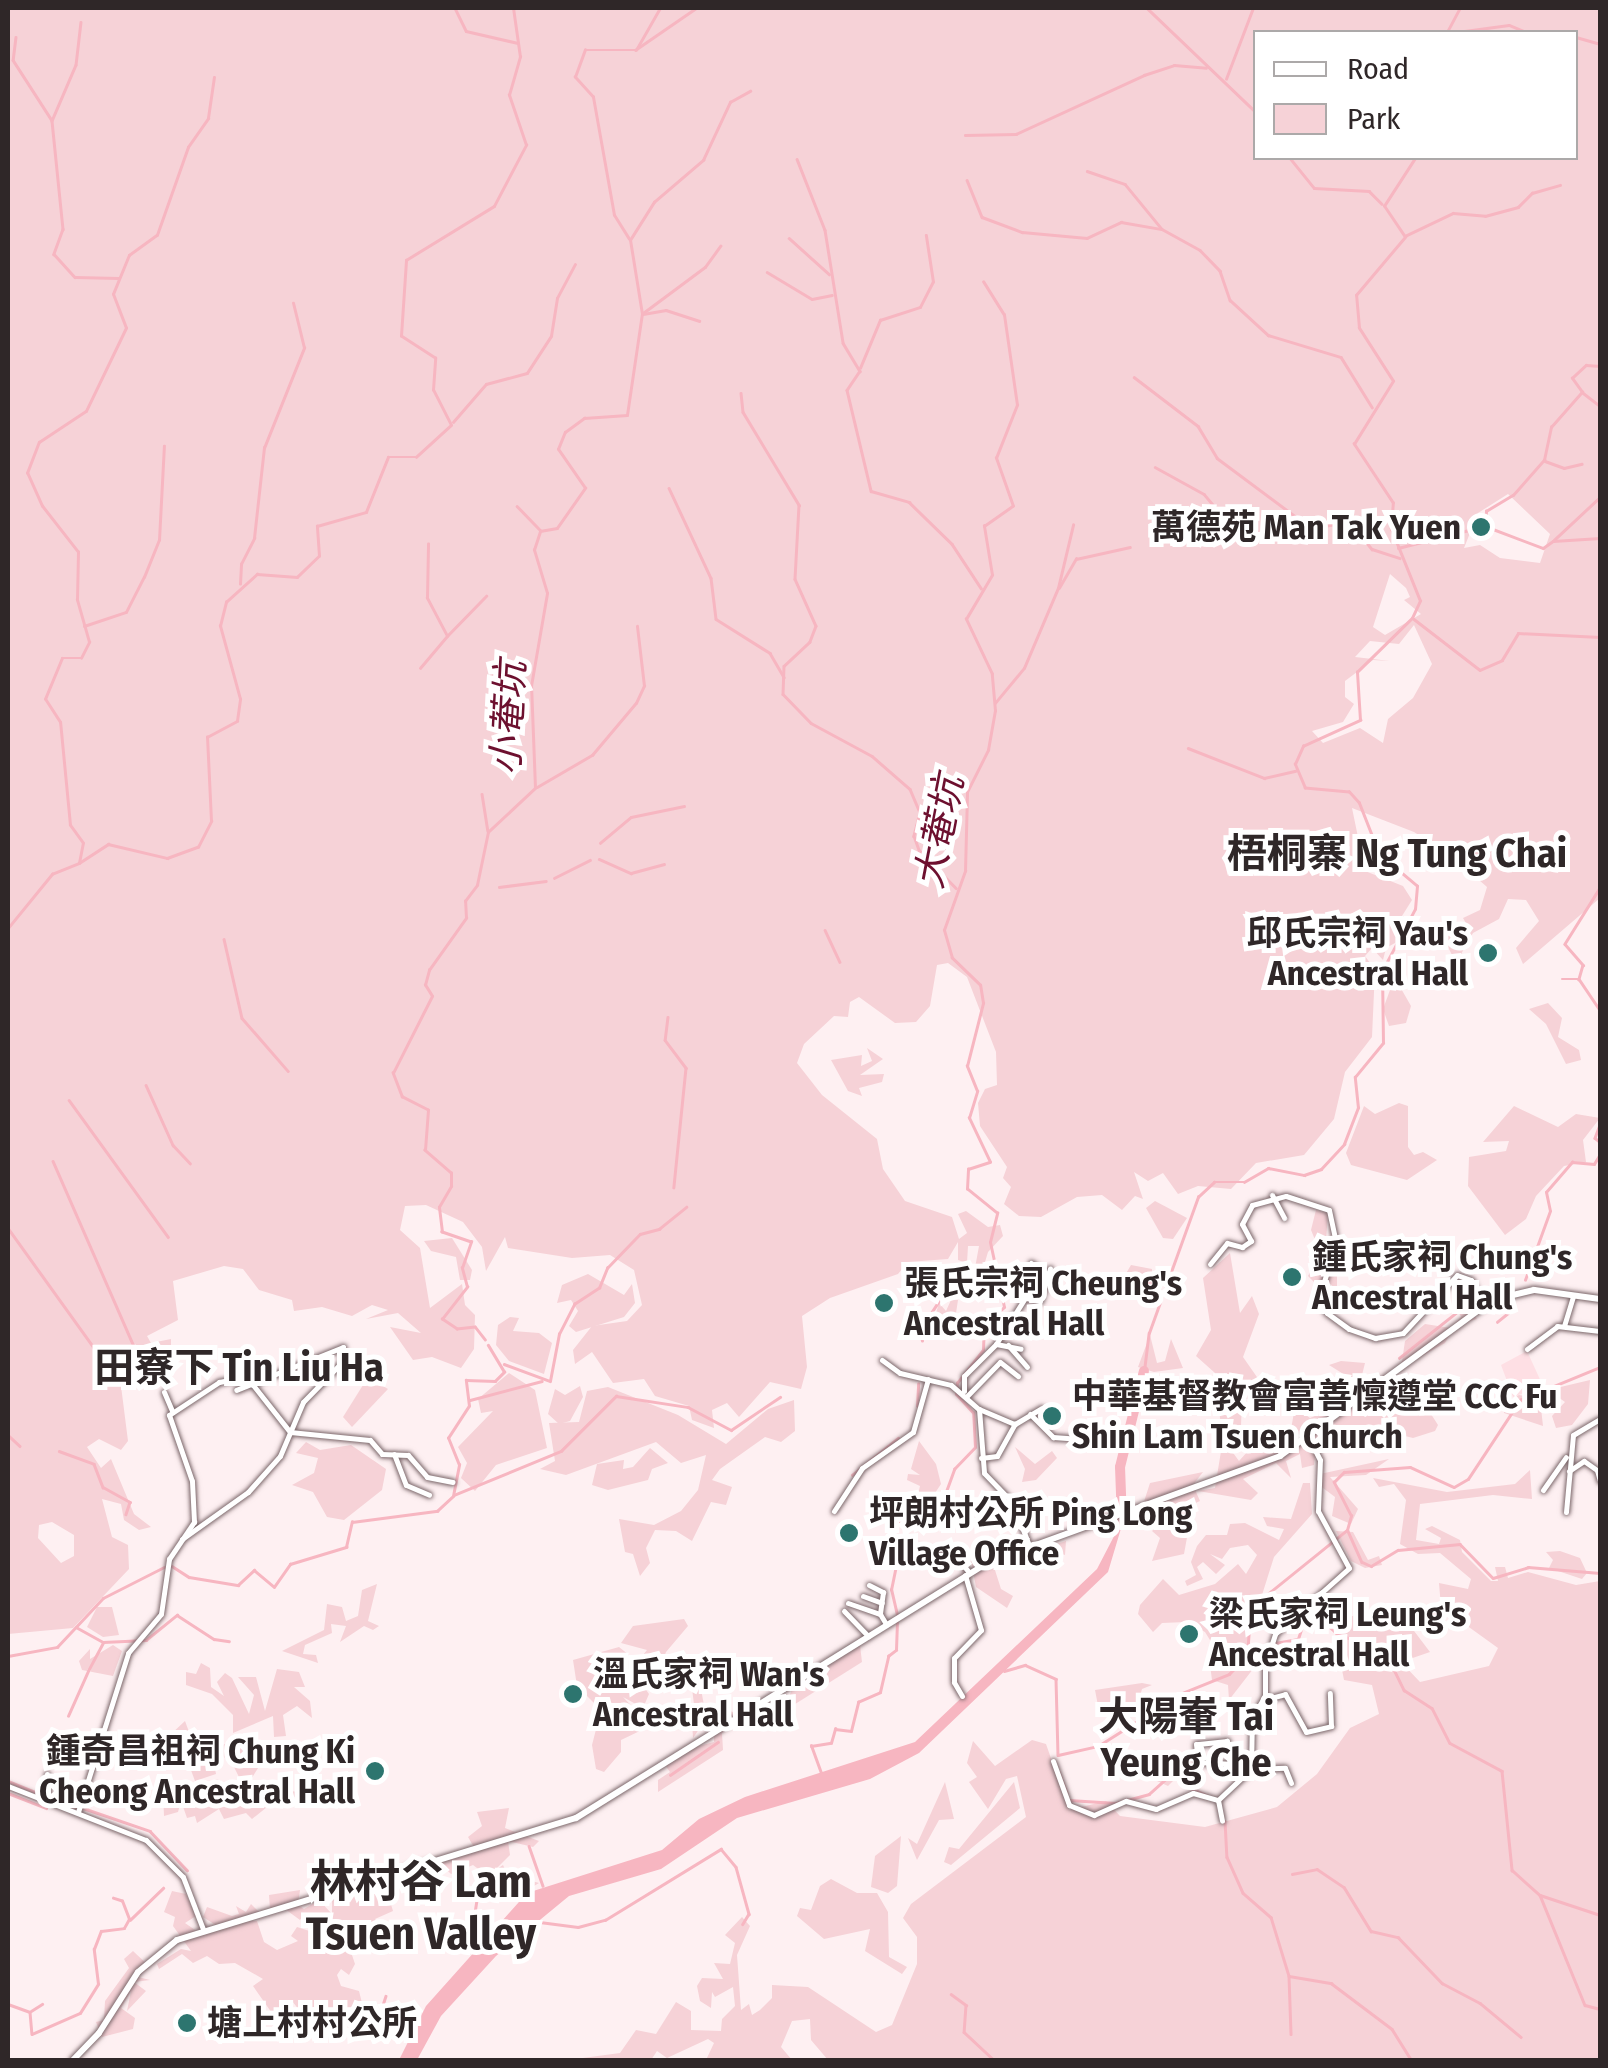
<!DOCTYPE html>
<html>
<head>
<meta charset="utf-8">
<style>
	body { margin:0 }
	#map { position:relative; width:1608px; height:2068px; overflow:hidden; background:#fef0f2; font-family:"Fira Sans Condensed","Noto Sans TC",sans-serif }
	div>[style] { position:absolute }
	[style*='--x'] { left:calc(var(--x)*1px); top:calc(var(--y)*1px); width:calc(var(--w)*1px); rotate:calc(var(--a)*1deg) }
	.built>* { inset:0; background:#fedfe4 }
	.green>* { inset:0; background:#f6d2d7 }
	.water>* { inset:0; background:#f7b6c1 }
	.stream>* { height:2.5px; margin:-1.25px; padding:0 1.25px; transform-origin:1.25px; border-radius:1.25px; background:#f7b6c1 }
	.river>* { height:10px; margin:-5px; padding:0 5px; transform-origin:5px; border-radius:5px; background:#f7b6c1 }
	.roads { filter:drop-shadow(0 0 2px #7b676a) drop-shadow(0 0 2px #7b676a) }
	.street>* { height:5px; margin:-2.5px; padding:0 2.5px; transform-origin:2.5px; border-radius:2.5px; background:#fff }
	.secondary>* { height:6px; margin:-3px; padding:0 3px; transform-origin:3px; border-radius:3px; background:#fff }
	.dots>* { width:28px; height:28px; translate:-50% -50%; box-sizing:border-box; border:5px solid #fff; border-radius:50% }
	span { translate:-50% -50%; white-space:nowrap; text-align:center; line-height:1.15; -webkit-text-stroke:10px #fff; paint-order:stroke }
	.poi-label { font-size:35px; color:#2f2728; font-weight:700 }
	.right { translate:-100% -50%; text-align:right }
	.left { translate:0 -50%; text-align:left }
	.water-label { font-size:38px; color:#6d102f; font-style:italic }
	.quarter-label { font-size:40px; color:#2f2728; font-weight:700 }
	.district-label { font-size:45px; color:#2f2728; font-weight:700 }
	.frame { position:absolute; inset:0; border:10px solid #2f2728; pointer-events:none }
	.legend { position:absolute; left:1253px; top:30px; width:325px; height:130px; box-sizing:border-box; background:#fff; border:2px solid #aca9a9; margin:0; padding:12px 18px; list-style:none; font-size:30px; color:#2f2728 }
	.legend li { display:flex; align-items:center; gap:20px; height:50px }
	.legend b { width:50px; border:2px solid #aca9a9 }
</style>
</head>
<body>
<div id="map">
	<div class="built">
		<div style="clip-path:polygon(1527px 1351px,1543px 1386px,1513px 1397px,1501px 1365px)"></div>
	</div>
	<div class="green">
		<div style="clip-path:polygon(evenodd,8px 8px,1600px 8px,1600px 898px,1523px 964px,1516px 948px,1539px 921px,1526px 900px,1508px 899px,1499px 919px,1473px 933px,1456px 963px,1443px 937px,1449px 926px,1460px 935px,1467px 925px,1463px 918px,1480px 910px,1487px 887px,1463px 866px,1436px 867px,1428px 841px,1414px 832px,1352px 808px,1365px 871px,1403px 886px,1412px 900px,1402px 916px,1404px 938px,1386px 948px,1383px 960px,1372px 948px,1365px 956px,1375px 970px,1372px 1037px,1345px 1072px,1334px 1119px,1304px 1155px,1256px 1163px,1231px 1189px,1198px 1186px,1178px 1194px,1163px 1173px,1148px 1181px,1134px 1172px,1143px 1199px,1135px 1196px,1122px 1210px,1102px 1195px,1077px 1197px,1041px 1217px,1019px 1216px,1004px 1204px,1011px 1187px,1003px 1178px,1007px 1167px,980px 1126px,978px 1103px,985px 1089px,997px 1085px,996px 1052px,967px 977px,948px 963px,937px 965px,930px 1006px,916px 1022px,895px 1023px,859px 997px,850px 1002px,848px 1017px,834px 1016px,804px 1044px,797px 1063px,822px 1095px,877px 1139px,883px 1169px,905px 1201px,952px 1217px,959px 1239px,967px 1233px,958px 1214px,966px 1211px,988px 1227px,1000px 1225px,1003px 1236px,988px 1252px,980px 1279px,973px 1279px,979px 1246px,968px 1246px,967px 1263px,958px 1260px,958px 1242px,948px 1259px,908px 1262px,898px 1274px,830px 1298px,802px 1316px,807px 1367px,801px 1389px,770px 1382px,739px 1417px,727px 1403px,712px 1410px,714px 1428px,692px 1420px,689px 1406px,655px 1396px,644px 1379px,613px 1383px,592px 1352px,575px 1364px,573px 1350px,592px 1326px,627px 1321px,642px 1305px,634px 1270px,610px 1255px,572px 1258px,508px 1248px,505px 1237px,486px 1271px,482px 1247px,463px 1222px,426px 1205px,405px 1206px,400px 1230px,420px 1248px,430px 1308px,462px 1284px,465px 1305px,475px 1315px,474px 1349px,461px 1368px,432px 1357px,413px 1360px,390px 1327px,421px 1333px,398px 1313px,366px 1319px,388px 1310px,372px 1305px,352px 1316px,322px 1307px,294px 1311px,292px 1300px,259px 1290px,243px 1269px,224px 1266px,173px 1281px,178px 1320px,147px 1336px,151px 1343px,171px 1339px,171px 1354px,108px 1355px,120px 1378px,128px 1441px,121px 1450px,99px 1439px,87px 1447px,101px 1468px,111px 1459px,134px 1514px,151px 1527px,139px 1530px,124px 1520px,121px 1504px,102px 1499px,112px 1537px,128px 1545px,129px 1569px,73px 1628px,8px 1634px,8px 8px,1256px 32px,1576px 32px,1576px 158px,1256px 158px,1256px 32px,8px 8px,1508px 494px,1550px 534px,1540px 563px,1500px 558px,1480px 545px,1464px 548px,1478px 513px,1508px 494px,8px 8px,1390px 574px,1406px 588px,1410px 597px,1404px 600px,1421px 614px,1385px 635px,1373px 627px,1390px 574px,8px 8px,1414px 625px,1432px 664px,1413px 698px,1388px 719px,1383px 743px,1360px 728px,1323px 743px,1312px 731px,1343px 722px,1354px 704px,1345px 697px,1345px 681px,1373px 660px,1390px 661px,1355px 657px,1370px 641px,1399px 644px,1414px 625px,8px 8px,52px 1522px,74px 1535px,74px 1556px,61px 1563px,38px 1538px,39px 1525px,52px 1522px)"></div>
		<div style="clip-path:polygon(1399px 985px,1411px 1006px,1406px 1023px,1389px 1026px,1383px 1009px,1390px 990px)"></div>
		<div style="clip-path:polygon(1548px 1003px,1562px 1018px,1558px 1037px,1579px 1050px,1581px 1060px,1566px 1064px,1546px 1024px,1529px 1009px)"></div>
		<div style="clip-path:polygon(867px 1048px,883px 1059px,860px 1075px,884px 1074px,882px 1082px,859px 1088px,862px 1096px,848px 1091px,831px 1060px,862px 1055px,861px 1066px,872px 1061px)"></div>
		<div style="clip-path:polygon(1399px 1103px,1408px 1106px,1408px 1147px,1414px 1155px,1423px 1152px,1437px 1160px,1407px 1180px,1351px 1165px,1346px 1153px,1364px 1106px,1375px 1114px)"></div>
		<div style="clip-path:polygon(1514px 1106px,1558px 1127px,1576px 1114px,1600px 1118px,1583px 1140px,1586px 1162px,1564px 1166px,1536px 1196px,1526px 1219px,1505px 1235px,1468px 1186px,1469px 1157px,1506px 1151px,1509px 1141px,1483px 1142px)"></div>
		<div style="clip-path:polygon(1155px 1201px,1187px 1218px,1173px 1239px,1163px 1238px,1146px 1208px)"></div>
		<div style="clip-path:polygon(1316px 1210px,1328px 1213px,1325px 1254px,1337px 1264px,1337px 1290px,1328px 1282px,1322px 1290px,1308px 1276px,1320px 1252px,1311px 1230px)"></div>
		<div style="clip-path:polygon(452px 1238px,472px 1270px,470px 1280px,460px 1280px,456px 1257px,431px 1251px,424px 1241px)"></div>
		<div style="clip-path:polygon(1230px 1253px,1240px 1313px,1252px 1296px,1259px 1314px,1243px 1357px,1266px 1390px,1263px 1399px,1242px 1399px,1241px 1426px,1229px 1438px,1221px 1427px,1215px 1373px,1196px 1356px,1211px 1330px,1203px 1278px)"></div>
		<div style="clip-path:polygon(1131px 1265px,1152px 1269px,1152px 1297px,1129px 1297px,1140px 1286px,1133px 1279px,1115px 1292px)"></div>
		<div style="clip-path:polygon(588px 1274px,624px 1295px,632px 1284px,635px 1303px,624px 1317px,576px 1332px,569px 1326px,578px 1311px,571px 1300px,557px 1303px,562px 1285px)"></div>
		<div style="clip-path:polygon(951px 1300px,958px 1300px,953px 1333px,930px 1333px,939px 1303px,946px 1311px)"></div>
		<div style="clip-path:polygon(1453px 1300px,1463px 1301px,1477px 1319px,1455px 1325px,1445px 1343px,1401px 1368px,1405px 1341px,1425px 1324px,1451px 1328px,1461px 1317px)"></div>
		<div style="clip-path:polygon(510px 1317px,519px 1318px,513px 1331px,539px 1333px,552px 1343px,544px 1374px,509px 1361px,496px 1345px,498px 1325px)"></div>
		<div style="clip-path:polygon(1150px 1335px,1157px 1363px,1165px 1361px,1171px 1339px,1183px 1368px,1154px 1372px,1138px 1367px)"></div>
		<div style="clip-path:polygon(1341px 1361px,1365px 1363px,1361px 1379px,1369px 1400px,1380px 1401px,1368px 1379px,1377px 1373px,1387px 1400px,1397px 1395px,1400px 1374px,1411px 1377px,1410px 1396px,1394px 1410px,1402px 1413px,1422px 1400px,1438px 1425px,1435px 1431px,1413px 1438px,1389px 1432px,1327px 1450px,1316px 1447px,1314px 1465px,1302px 1468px,1300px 1454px,1286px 1461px,1291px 1478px,1276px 1463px,1243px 1479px,1258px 1493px,1251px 1500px,1198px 1491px,1215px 1488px,1223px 1439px,1239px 1461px,1258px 1440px,1291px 1429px,1295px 1407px,1310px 1418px,1339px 1406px,1353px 1380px,1329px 1365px)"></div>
		<div style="clip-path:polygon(509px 1373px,535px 1390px,547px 1448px,496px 1465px,475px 1491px,461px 1478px,467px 1463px,458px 1447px,493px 1411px,481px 1413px,478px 1399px)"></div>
		<div style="clip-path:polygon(1590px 1380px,1588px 1404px,1572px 1425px,1556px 1428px,1552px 1416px,1565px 1402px,1548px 1390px)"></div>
		<div style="clip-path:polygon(378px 1383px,388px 1389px,352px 1427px,343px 1417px,363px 1385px)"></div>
		<div style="clip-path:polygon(580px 1386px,583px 1397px,570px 1421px,559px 1424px,548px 1414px,555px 1389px,565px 1395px)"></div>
		<div style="clip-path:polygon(608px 1387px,678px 1415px,726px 1444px,768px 1409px,794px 1400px,795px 1431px,781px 1442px,765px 1437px,720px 1469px,712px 1480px,732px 1487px,726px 1505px,711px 1502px,692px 1541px,676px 1531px,655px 1530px,646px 1548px,650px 1563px,640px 1576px,633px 1554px,625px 1552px,619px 1519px,654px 1525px,681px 1511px,698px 1490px,706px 1455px,681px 1463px,656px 1442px,566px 1475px,540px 1469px,555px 1461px,549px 1423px,579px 1422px,587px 1391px)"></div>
		<div style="clip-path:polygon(1519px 1395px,1555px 1401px,1541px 1408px,1543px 1426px,1504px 1413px,1503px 1403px)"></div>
		<div style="clip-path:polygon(919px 1441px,936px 1464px,941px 1484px,925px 1508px,916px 1504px,920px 1486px,907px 1480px,908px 1474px,920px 1475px,911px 1469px)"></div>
		<div style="clip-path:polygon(306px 1442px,320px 1450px,351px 1445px,386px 1469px,382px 1490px,344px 1520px,327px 1517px,313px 1492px,292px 1485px,314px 1473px,318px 1458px,296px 1453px)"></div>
		<div style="clip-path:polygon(1015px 1447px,1035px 1464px,1052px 1451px,1057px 1458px,1036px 1480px,1022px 1482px,1025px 1469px)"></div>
		<div style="clip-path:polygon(650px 1448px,668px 1463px,652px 1469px,648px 1480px,608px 1490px,592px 1485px,597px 1464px,624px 1460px,623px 1469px,633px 1467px)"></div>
		<div style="clip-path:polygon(1389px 1459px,1366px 1475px,1330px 1477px,1358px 1509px,1351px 1524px,1332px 1516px,1335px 1497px,1319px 1485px,1320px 1474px)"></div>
		<div style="clip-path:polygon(1530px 1470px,1532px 1499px,1493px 1495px,1420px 1504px,1416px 1540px,1439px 1544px,1441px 1538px,1425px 1529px,1432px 1526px,1460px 1540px,1462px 1552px,1491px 1581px,1498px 1581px,1495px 1567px,1505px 1567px,1508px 1578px,1528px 1572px,1576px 1585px,1600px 1581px,1600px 2060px,828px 2060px,811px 2040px,810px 2019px,792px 2021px,781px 2047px,792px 2060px,706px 2060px,714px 2043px,708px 2039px,667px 2058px,657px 2051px,651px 2060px,568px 2060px,620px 2053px,636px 2030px,656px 2034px,676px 2002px,691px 2011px,691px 2030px,721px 2031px,722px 2019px,735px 2006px,733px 1987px,715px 1997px,712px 1992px,711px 2008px,700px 2001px,697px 1986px,702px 1978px,723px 1979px,714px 1963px,730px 1964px,735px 1943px,725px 1935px,742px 1917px,750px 1926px,737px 1955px,741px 2010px,749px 2004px,752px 2015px,760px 2010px,772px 1998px,772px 1985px,808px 1987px,876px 2032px,892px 2025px,917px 1964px,917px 1937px,903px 1918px,911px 1904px,1026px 1817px,1017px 1776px,1006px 1779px,988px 1809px,969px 1782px,977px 1777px,967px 1763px,973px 1741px,995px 1766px,1032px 1740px,1046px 1744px,1069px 1810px,1106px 1801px,1120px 1816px,1205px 1827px,1277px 1807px,1317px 1774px,1350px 1728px,1379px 1714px,1372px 1685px,1344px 1680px,1333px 1624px,1360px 1613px,1408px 1623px,1430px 1652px,1401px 1662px,1420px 1682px,1489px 1666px,1498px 1648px,1441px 1607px,1439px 1583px,1468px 1589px,1471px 1579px,1440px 1553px,1418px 1554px,1400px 1544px,1406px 1500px,1394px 1484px,1379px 1487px,1373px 1478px,1447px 1492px,1515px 1484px)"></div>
		<div style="clip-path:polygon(1203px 1472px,1193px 1485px,1200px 1501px,1174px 1513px,1190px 1521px,1184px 1554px,1152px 1561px,1160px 1538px,1152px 1531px,1172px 1513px,1157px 1508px,1159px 1522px,1138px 1520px,1150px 1483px)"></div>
		<div style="clip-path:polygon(1303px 1483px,1310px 1483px,1312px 1514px,1274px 1557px,1262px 1595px,1250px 1599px,1249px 1647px,1260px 1660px,1229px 1700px,1228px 1685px,1212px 1680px,1210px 1665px,1218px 1653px,1205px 1632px,1186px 1622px,1162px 1623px,1153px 1632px,1138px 1614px,1140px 1605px,1163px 1579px,1179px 1595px,1215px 1584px,1238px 1564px,1246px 1574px,1257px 1555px,1248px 1545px,1230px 1548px,1222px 1559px,1210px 1554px,1225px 1565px,1216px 1574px,1203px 1562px,1197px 1567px,1203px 1579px,1187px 1586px,1185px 1581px,1196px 1575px,1191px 1562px,1197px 1546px,1206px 1535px,1227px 1535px,1230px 1524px,1245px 1523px,1279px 1540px,1284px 1529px,1267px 1526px,1263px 1517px,1291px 1519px)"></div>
		<div style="clip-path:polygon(1336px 1531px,1353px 1532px,1368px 1560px,1379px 1556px,1382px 1565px,1365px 1568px,1351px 1561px)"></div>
		<div style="clip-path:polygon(979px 1540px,991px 1557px,1007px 1544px,1016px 1557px,1066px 1541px,1065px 1555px,1052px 1551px,1046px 1558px,1040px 1550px,1018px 1569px,1009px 1559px,994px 1567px,1001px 1589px,1013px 1596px,1007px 1608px,976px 1587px,971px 1561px,980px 1553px)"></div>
		<div style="clip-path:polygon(1560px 1551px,1580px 1558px,1587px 1573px,1582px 1579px,1549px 1568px,1553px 1560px,1546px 1552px)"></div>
		<div style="clip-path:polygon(377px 1584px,368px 1621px,379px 1626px,373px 1630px,364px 1626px,340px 1642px,346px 1626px,331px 1624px,332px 1633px,305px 1645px,303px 1654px,316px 1655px,318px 1663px,282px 1651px,324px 1630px,327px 1604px,342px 1607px,346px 1621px,358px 1616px,362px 1590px)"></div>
		<div style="clip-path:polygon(97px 1607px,112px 1607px,119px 1635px,103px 1637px,87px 1627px)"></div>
		<div style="clip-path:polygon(684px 1619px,688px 1626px,666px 1652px,654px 1682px,644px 1687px,649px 1694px,643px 1708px,623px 1697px,646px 1721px,644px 1729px,621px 1740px,621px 1752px,604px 1772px,596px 1769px,592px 1745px,601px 1710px,577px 1686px,573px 1660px,619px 1647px,629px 1655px,626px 1676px,647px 1650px,621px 1643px,633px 1626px)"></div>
		<div style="clip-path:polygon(113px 1645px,122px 1651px,113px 1676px,82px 1670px,79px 1661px,90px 1649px,90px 1659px)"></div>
		<div style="clip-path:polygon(860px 1645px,862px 1662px,792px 1706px,787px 1702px,796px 1679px)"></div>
		<div style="clip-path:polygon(201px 1663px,210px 1668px,211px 1687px,224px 1696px,217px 1682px,225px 1673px,232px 1678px,249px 1714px,254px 1695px,238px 1677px,256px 1677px,265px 1711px,277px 1669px,299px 1672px,305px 1687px,294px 1687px,310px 1701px,312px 1718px,297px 1706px,283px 1715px,286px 1736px,274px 1737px,273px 1716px,233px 1733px,233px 1715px,212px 1694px,186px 1685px,186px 1672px,196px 1674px)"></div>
		<div style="clip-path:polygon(691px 1681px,701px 1689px,705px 1711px,727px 1707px,722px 1717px,706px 1719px,693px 1738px,692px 1720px,677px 1728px,676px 1718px,695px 1712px)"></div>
		<div style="clip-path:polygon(1142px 1683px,1152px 1685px,1142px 1689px,1135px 1714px,1107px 1729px,1114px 1720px,1111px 1713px,1100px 1716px,1095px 1690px)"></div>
		<div style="clip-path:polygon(730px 1711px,746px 1717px,722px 1733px,723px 1750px,658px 1792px,658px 1780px,670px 1772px,665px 1765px,687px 1749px,714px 1742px,714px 1731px,728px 1723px)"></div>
		<div style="clip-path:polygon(185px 1721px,199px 1759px,213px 1758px,216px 1774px,195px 1781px,185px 1754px,176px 1752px,181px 1742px,170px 1735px)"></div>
		<div style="clip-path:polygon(239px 1737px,255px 1740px,268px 1752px,245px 1789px,233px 1765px,215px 1749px)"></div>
		<div style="clip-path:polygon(1159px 1751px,1164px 1766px,1192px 1775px,1198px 1788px,1192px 1791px,1177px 1777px,1168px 1786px,1157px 1781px,1160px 1775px,1148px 1761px)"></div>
		<div style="clip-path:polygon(217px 1779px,241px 1790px,221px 1789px,222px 1797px,233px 1799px,263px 1788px,299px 1792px,292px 1800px,277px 1799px,252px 1819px,246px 1813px,224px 1819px,219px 1809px,197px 1823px,195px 1816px,187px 1818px,181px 1801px,178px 1812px,164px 1816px,163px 1792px,172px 1784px,183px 1792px)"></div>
		<div style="clip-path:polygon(945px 1782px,954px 1819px,939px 1820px,917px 1860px,908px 1838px,917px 1844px)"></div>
		<div style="clip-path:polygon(1014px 1782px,1020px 1808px,951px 1865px,944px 1862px,949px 1847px,959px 1849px)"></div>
		<div style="clip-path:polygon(509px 1808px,505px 1828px,539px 1841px,533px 1847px,508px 1841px,510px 1855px,494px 1871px,503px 1865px,507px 1874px,539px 1883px,519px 1895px,506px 1876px,494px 1881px,473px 1865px,451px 1874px,440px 1863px,475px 1849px,468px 1837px,482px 1826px,477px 1812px)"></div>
		<div style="clip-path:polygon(901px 1836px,897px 1886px,888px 1893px,871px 1887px,875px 1856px)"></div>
		<div style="clip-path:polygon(831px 1879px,857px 1893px,877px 1893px,888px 1912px,889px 1957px,907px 1967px,902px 1974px,865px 1951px,870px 1929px,824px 1939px,797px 1916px,800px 1908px,811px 1910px,820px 1886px)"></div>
		<div style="clip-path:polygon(374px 1887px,387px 1891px,393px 1911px,375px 1919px,381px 1927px,358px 1953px,351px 1934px,347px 1940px,355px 1964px,349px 1975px,341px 1969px,337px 1975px,341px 1986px,359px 1991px,362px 2003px,353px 2010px,355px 2020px,333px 2027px,331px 2038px,312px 2035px,313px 2024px,326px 2025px,319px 2010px,300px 2011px,292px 2001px,279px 2003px,282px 2010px,274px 2016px,253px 1986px,263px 1979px,235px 1963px,219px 1964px,207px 1956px,193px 1963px,182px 1954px,159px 1969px,157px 1964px,181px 1949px,191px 1951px,173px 1926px,175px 1917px,164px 1912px,172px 1891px,186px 1894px,196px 1916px,185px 1923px,198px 1932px,217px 1926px,203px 1917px,207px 1907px,232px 1916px,239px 1914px,236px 1906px,246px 1912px,251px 1904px,260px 1913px,246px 1921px,257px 1921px,264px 1942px,277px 1950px,298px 1941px,291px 1936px,297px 1927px,322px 1935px,340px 1926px,336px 1919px,309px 1922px,304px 1914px,300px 1920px,285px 1909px,270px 1910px,269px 1895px,300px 1890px,298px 1905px,304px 1909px,319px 1900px,332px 1914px,332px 1896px,350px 1902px,355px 1890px)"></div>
		<div style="clip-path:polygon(133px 1951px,150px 1967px,138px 1977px,150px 1980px,134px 1982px,146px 1991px,127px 2011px,131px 1991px,121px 2008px,135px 2018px,133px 2029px,102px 2037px,96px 2022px,104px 2020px,105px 2001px,129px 1968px,124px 1959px)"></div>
	</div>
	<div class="water">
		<div style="clip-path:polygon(1125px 1515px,1108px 1572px,919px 1753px,870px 1779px,737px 1818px,661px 1869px,569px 1896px,496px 1956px,441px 2016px,417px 2060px,399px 2060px,426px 2006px,527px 1893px,662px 1850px,699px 1819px,745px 1797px,915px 1742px,1097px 1569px)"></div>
	</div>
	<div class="stream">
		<div style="--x:455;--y:8;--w:25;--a:64"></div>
		<div style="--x:466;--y:31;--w:53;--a:13"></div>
		<div style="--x:1147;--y:8;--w:151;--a:43.7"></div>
		<div style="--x:81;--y:22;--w:43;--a:96.6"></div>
		<div style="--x:76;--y:65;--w:61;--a:113.2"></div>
		<div style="--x:52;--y:121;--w:109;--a:84.2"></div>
		<div style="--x:63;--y:229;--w:27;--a:110"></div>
		<div style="--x:54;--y:254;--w:31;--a:48"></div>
		<div style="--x:75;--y:277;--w:43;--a:1.3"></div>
		<div style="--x:1447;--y:32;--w:27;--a:-62"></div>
		<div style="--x:1457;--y:32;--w:52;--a:-7.7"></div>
		<div style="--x:1509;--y:25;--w:18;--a:22"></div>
		<div style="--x:1538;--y:32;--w:27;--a:0"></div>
		<div style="--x:16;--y:37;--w:23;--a:97"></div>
		<div style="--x:13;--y:60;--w:70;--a:57.2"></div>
		<div style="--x:1576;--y:37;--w:25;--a:16"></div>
		<div style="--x:636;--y:50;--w:48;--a:-60.3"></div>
		<div style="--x:1226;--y:79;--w:76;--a:-69.2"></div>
		<div style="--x:965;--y:135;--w:51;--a:-1.1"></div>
		<div style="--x:1016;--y:134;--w:141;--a:-24.7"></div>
		<div style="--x:1144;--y:75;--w:32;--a:-18"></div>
		<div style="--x:1174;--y:65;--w:32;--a:5"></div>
		<div style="--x:1290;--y:158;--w:38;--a:51"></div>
		<div style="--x:1314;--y:188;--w:55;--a:3.1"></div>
		<div style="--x:1369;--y:191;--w:18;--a:45"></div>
		<div style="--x:797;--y:159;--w:76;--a:68.5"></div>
		<div style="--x:825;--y:230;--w:114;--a:80.9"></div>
		<div style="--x:843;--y:343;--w:33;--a:59"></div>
		<div style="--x:860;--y:371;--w:23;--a:124"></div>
		<div style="--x:847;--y:390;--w:104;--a:76.6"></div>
		<div style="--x:871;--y:491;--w:40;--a:16"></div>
		<div style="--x:909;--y:502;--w:60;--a:44.3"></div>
		<div style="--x:952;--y:544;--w:53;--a:56.6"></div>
		<div style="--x:1087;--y:171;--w:40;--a:18.9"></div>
		<div style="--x:1125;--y:184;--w:58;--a:50.6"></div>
		<div style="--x:1162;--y:229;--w:43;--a:28.9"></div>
		<div style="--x:1200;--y:250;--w:29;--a:46"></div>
		<div style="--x:1220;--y:271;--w:31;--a:71"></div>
		<div style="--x:1230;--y:300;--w:52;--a:42.6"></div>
		<div style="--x:1268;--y:335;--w:76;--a:16.8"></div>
		<div style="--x:1341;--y:357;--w:59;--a:58.2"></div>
		<div style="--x:967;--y:180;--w:40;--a:68"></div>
		<div style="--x:982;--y:217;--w:43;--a:20.6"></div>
		<div style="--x:1022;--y:232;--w:65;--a:5.3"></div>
		<div style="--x:1087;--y:238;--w:38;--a:-25"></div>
		<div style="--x:1121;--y:222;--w:41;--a:9.9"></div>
		<div style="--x:1405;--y:236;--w:53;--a:-25.6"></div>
		<div style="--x:1453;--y:213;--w:32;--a:5"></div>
		<div style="--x:1485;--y:216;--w:34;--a:-15"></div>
		<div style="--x:1518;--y:207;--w:20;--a:-45"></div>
		<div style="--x:1532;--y:193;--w:29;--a:-16"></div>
		<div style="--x:789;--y:238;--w:54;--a:42"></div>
		<div style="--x:629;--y:239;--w:28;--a:-122"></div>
		<div style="--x:614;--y:215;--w:120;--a:-100.1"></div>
		<div style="--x:593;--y:97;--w:27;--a:-132"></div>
		<div style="--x:575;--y:77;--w:29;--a:-70"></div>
		<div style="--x:585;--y:50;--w:50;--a:0"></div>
		<div style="--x:635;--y:50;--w:74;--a:-34.5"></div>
		<div style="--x:767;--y:272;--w:52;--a:31"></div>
		<div style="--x:812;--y:299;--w:20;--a:-11"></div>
		<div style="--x:643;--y:313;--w:77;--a:-36.6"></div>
		<div style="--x:705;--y:267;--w:26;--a:-54"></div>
		<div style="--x:643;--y:314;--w:23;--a:-10"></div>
		<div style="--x:666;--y:310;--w:35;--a:18"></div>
		<div style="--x:860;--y:368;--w:52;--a:-67.4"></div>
		<div style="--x:880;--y:320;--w:42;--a:-18"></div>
		<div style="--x:920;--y:307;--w:28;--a:-63"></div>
		<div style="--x:933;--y:282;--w:47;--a:-98.7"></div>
		<div style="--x:1134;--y:377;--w:81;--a:37.4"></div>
		<div style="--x:1198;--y:426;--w:37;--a:59"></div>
		<div style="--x:1217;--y:458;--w:117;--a:36.7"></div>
		<div style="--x:1311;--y:528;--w:39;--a:-9"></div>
		<div style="--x:1350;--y:522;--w:35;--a:51"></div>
		<div style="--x:1372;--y:549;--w:29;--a:18"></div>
		<div style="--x:1582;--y:392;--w:23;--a:38"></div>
		<div style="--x:741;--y:393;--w:19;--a:84"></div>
		<div style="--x:743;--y:412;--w:109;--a:58.9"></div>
		<div style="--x:799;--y:505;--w:74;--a:93.1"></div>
		<div style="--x:795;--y:579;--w:51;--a:65.9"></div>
		<div style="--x:816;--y:626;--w:17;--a:111"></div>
		<div style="--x:810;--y:642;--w:35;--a:137"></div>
		<div style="--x:784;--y:666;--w:28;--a:92"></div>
		<div style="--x:783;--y:694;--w:40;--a:46"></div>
		<div style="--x:811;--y:723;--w:69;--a:28.4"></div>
		<div style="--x:872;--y:756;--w:50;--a:41"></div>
		<div style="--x:910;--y:789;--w:26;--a:67"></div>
		<div style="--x:920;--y:813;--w:24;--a:105"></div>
		<div style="--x:914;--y:836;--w:15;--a:70"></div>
		<div style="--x:919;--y:850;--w:53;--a:45.8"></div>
		<div style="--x:453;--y:422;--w:50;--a:-49"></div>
		<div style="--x:486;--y:384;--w:42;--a:-15"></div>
		<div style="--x:527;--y:373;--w:44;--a:-57"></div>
		<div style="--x:551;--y:336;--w:38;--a:-81"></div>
		<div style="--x:557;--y:298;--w:38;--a:-62"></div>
		<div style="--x:1545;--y:461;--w:20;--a:20"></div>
		<div style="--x:1564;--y:468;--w:18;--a:-13"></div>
		<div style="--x:1155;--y:467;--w:56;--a:28.9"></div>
		<div style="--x:1204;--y:494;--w:38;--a:50"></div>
		<div style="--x:1228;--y:523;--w:45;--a:16.8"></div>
		<div style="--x:1271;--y:536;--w:41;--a:-11.3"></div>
		<div style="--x:669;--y:488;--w:99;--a:65"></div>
		<div style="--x:711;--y:578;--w:41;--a:83"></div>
		<div style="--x:716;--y:619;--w:64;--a:32.2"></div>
		<div style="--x:770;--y:653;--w:28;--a:60"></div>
		<div style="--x:517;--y:506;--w:33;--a:46"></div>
		<div style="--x:1485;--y:526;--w:15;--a:-86"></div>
		<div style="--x:1486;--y:511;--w:31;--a:-31"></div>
		<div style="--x:1513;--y:495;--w:47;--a:-48.5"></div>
		<div style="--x:1544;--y:460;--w:34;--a:-78"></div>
		<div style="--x:1551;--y:427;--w:47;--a:-48.5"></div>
		<div style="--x:1582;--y:392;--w:17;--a:-126"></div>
		<div style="--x:1572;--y:378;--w:19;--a:-43"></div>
		<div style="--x:1586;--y:365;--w:14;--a:4"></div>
		<div style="--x:1554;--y:540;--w:63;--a:-43.1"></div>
		<div style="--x:1398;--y:548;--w:90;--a:-14.2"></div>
		<div style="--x:1485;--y:526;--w:62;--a:20.8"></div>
		<div style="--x:1543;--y:548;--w:12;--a:-35"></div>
		<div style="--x:1553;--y:541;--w:47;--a:-3.7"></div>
		<div style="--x:240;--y:584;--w:20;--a:-87"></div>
		<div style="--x:241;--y:564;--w:29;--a:-63"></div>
		<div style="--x:254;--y:538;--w:91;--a:-83.7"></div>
		<div style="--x:264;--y:448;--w:108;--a:-68.2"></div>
		<div style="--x:304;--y:348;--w:46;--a:-103.7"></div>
		<div style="--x:1059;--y:588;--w:34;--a:-60"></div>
		<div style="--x:1076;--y:559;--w:55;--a:-12.5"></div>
		<div style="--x:1414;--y:619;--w:83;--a:37.7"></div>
		<div style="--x:1480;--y:670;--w:24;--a:-24"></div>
		<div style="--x:1502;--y:660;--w:31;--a:-59"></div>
		<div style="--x:1518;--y:633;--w:82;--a:2.8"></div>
		<div style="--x:84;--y:626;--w:44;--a:-18.4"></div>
		<div style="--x:126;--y:612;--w:39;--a:-63"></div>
		<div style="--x:144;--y:577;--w:40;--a:-68"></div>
		<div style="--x:159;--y:540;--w:94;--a:-87"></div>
		<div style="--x:447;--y:636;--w:56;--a:-45.7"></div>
		<div style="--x:420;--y:668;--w:42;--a:-49.8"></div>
		<div style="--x:447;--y:636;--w:43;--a:-117.8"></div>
		<div style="--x:427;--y:598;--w:54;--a:-88.9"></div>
		<div style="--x:995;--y:703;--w:45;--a:-50.4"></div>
		<div style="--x:1024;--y:668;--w:87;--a:-67"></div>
		<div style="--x:1058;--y:588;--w:65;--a:-76.6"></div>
		<div style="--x:1188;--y:748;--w:82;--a:21.5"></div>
		<div style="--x:1264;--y:778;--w:32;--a:-13"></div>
		<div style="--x:537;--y:787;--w:64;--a:-30.2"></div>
		<div style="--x:592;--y:755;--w:68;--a:-49.8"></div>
		<div style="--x:636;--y:703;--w:19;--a:-65"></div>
		<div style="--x:644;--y:686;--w:60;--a:-96.7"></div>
		<div style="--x:482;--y:794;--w:37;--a:81"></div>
		<div style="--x:600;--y:843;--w:40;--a:-40"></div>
		<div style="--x:631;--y:817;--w:54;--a:-11.7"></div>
		<div style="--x:599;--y:859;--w:35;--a:24"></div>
		<div style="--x:631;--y:873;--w:34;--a:-15"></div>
		<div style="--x:79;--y:863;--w:35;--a:-33"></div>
		<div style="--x:108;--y:844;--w:61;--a:13.3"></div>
		<div style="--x:167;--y:858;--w:33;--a:-20"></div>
		<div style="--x:198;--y:847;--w:29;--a:-63"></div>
		<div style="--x:211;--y:821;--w:84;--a:-92.7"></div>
		<div style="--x:207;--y:737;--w:34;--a:-28"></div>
		<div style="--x:237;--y:721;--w:22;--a:-82"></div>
		<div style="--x:240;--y:699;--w:76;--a:-105.3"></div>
		<div style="--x:220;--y:626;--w:25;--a:-76"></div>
		<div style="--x:226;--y:602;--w:42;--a:-42.1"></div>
		<div style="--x:257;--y:574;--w:40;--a:4.3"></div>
		<div style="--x:297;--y:577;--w:30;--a:-44"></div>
		<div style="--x:319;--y:556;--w:30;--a:-94"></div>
		<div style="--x:317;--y:526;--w:51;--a:-15.9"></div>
		<div style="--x:366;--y:512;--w:59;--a:-68.2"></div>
		<div style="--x:388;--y:457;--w:28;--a:0"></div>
		<div style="--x:416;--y:457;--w:47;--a:-42.4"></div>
		<div style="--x:451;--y:425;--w:39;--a:-117"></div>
		<div style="--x:433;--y:390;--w:32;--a:-86"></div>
		<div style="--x:435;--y:358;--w:40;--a:-147.1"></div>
		<div style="--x:401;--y:336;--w:76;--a:-86.2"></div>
		<div style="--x:406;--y:260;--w:103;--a:-31.5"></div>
		<div style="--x:494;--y:206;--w:69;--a:-62.3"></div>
		<div style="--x:526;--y:145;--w:53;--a:-108.8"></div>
		<div style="--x:509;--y:95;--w:40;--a:-74"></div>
		<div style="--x:520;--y:57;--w:49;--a:-98.1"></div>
		<div style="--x:554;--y:878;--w:40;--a:-26.6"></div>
		<div style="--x:499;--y:887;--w:47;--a:-7.3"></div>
		<div style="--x:1600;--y:888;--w:66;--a:122"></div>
		<div style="--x:1565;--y:944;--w:28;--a:49"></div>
		<div style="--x:1583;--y:965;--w:15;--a:106"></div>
		<div style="--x:1579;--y:979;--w:37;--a:56"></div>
		<div style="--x:8;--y:928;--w:70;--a:-50.8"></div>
		<div style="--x:52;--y:874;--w:29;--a:-22"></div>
		<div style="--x:79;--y:863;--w:20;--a:-79"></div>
		<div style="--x:83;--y:843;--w:22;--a:-126"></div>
		<div style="--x:70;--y:825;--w:103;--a:-95.5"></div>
		<div style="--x:60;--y:722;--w:27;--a:-123"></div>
		<div style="--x:45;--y:699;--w:44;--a:-67.5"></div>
		<div style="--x:62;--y:658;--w:19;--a:0"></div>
		<div style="--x:81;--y:658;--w:18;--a:-63"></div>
		<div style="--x:89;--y:642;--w:44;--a:-105.9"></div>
		<div style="--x:77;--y:600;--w:48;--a:-88.8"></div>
		<div style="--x:78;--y:552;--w:58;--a:-128"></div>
		<div style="--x:42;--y:506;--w:36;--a:-114"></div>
		<div style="--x:27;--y:473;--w:33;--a:-69"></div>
		<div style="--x:39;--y:442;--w:56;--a:-33.4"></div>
		<div style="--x:86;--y:411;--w:92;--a:-64.3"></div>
		<div style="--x:126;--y:328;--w:36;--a:-111"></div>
		<div style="--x:113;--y:294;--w:42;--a:-67.7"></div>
		<div style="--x:129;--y:255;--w:34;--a:-36"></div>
		<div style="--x:157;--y:235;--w:93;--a:-70.6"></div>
		<div style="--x:188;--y:147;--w:35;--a:-55"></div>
		<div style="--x:208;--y:118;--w:41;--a:-81.7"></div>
		<div style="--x:825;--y:930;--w:35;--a:65"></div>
		<div style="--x:224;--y:939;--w:81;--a:77.2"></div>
		<div style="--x:242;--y:1018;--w:70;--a:49"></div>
		<div style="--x:1562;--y:979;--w:16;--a:0"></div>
		<div style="--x:668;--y:1017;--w:23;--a:97"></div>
		<div style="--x:665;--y:1040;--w:35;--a:53"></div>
		<div style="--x:686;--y:1068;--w:120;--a:95.8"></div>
		<div style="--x:146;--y:1085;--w:66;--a:65.8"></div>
		<div style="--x:173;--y:1145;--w:25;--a:47"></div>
		<div style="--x:69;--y:1100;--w:169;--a:54.1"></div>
		<div style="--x:1600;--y:1125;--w:14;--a:111"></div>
		<div style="--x:1595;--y:1138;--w:6;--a:39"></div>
		<div style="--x:53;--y:1161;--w:200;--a:66.4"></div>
		<div style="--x:8;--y:1228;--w:158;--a:54.3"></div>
		<div style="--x:1525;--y:1280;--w:73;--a:-70.1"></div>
		<div style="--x:1550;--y:1211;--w:19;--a:-102"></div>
		<div style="--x:1546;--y:1192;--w:40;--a:-49"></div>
		<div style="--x:1572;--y:1162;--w:22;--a:5"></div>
		<div style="--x:1594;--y:1164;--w:12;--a:-59"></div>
		<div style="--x:1497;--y:1322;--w:22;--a:-39"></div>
		<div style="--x:485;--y:1340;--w:16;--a:-128"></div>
		<div style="--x:475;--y:1327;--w:18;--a:174"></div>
		<div style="--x:457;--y:1329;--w:18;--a:-146"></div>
		<div style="--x:442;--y:1319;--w:41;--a:-52"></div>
		<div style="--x:467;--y:1287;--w:20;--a:-105"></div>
		<div style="--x:462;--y:1268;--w:28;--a:-71"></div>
		<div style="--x:471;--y:1242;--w:31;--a:-161"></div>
		<div style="--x:442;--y:1232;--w:25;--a:-97"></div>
		<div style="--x:439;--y:1207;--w:24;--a:-60"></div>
		<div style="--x:451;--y:1186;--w:13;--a:-90"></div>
		<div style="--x:451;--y:1173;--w:35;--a:-139"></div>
		<div style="--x:425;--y:1150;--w:40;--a:-85.7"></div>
		<div style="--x:428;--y:1110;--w:29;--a:-153"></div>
		<div style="--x:402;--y:1097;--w:26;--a:-111"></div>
		<div style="--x:393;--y:1073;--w:86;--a:-63.1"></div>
		<div style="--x:432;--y:996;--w:13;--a:-122"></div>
		<div style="--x:425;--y:985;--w:16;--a:-75"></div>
		<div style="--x:429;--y:970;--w:64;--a:-54.6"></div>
		<div style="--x:466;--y:918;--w:17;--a:-93"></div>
		<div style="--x:465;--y:901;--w:20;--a:-53"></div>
		<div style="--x:477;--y:885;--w:54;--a:-78.3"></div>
		<div style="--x:488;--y:832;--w:64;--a:-43.1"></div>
		<div style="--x:535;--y:788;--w:102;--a:-92.2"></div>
		<div style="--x:531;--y:686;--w:94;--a:-80.2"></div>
		<div style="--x:547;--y:593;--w:45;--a:-106.8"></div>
		<div style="--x:534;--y:550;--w:20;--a:-72"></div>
		<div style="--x:540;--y:531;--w:17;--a:-10"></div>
		<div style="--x:557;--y:528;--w:49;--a:-55"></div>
		<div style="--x:585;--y:488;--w:47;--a:-124.7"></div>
		<div style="--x:558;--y:449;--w:18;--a:-68"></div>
		<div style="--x:565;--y:432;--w:24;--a:-36"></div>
		<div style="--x:584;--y:418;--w:43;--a:-4"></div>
		<div style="--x:627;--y:415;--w:102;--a:-81.6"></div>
		<div style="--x:642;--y:314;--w:75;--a:-99.2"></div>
		<div style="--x:630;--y:240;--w:45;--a:-57.7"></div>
		<div style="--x:654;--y:202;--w:65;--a:-40.6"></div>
		<div style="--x:703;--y:160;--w:64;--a:-65"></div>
		<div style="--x:730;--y:102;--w:23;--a:-29"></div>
		<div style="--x:922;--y:1341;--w:11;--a:-100"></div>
		<div style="--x:920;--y:1330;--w:38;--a:-57"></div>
		<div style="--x:941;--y:1298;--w:56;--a:-11.3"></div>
		<div style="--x:1399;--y:1358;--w:80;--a:-38.4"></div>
		<div style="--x:504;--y:1364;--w:49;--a:20.3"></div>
		<div style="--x:550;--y:1381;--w:48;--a:-79.2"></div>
		<div style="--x:559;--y:1334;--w:34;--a:-63"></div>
		<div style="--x:574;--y:1304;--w:30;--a:-33"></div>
		<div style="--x:599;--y:1288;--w:22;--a:-68"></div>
		<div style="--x:607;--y:1268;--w:47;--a:-45.9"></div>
		<div style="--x:640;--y:1234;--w:20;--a:-15"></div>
		<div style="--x:659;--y:1229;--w:35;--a:-39"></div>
		<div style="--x:1144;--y:1371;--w:38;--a:-83"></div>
		<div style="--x:1149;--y:1333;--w:145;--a:-70.2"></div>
		<div style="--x:1198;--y:1197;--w:22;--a:-43"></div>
		<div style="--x:1214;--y:1182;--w:30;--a:0"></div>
		<div style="--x:1244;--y:1182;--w:28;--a:-30"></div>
		<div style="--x:1268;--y:1168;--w:37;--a:11"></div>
		<div style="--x:1304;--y:1175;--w:18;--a:-19"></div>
		<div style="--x:1321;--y:1169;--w:34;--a:-47"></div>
		<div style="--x:1344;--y:1144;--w:39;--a:-69"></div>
		<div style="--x:1358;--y:1108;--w:31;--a:-96"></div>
		<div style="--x:1355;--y:1077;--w:44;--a:-50.5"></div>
		<div style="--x:1383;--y:1043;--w:72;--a:-90.8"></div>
		<div style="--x:1382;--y:971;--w:70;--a:-62"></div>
		<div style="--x:1415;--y:909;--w:23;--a:-85"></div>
		<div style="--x:1417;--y:886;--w:50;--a:-139.9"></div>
		<div style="--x:1379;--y:854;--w:55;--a:-111.4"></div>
		<div style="--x:1359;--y:803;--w:15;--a:-132"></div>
		<div style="--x:1349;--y:792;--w:44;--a:-174.8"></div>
		<div style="--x:1305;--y:788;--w:26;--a:-113"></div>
		<div style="--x:1295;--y:764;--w:20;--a:-66"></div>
		<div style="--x:1303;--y:746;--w:63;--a:-24.5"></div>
		<div style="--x:1360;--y:720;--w:48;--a:-93.6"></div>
		<div style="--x:1357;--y:672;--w:77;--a:-44.5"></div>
		<div style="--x:1412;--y:618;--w:19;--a:-65"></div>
		<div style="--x:1420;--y:601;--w:78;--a:-111.9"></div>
		<div style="--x:1391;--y:529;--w:26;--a:-86"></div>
		<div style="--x:1393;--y:503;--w:71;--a:-123.5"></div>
		<div style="--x:1354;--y:444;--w:74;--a:-58.2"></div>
		<div style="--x:1393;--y:381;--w:63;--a:-122.7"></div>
		<div style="--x:1359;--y:328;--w:33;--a:-95"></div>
		<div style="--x:1356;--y:295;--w:76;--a:-49.8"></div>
		<div style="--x:1405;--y:237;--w:37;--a:-124"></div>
		<div style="--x:1384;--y:206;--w:57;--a:-57.1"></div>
		<div style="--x:470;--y:1400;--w:74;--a:-14.8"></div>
		<div style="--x:917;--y:1406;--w:22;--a:-87"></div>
		<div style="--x:8;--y:1435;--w:16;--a:43"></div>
		<div style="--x:59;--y:1451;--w:37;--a:20"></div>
		<div style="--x:94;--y:1464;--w:25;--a:69"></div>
		<div style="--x:103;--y:1487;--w:31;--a:29"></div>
		<div style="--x:130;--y:1502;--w:13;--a:108"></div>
		<div style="--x:852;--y:1475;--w:59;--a:-38.8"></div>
		<div style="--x:454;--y:1495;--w:116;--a:-22.4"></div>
		<div style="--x:561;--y:1451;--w:78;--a:-45"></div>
		<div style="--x:616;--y:1396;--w:73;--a:8.7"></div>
		<div style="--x:688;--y:1407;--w:49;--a:28.1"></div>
		<div style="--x:731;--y:1430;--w:59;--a:-34"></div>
		<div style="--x:1348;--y:1531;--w:34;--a:66"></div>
		<div style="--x:1362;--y:1562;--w:10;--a:24"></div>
		<div style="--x:1371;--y:1566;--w:31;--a:-31"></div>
		<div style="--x:1398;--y:1550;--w:62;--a:-5.5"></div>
		<div style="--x:1460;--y:1544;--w:47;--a:45.9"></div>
		<div style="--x:1493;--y:1578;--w:37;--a:-17"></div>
		<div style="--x:1528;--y:1567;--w:72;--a:4.8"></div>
		<div style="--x:172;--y:1566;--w:20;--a:33"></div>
		<div style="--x:189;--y:1577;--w:50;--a:9.3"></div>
		<div style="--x:238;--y:1585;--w:22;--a:-43"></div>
		<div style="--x:254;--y:1570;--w:26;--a:40"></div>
		<div style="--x:274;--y:1587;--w:28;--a:-55"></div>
		<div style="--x:290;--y:1564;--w:59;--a:-16.9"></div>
		<div style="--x:346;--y:1547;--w:26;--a:-77"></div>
		<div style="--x:352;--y:1522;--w:86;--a:-7.4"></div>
		<div style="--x:437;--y:1511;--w:22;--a:-43"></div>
		<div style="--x:453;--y:1496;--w:32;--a:-79"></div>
		<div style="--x:459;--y:1465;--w:29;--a:-112"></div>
		<div style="--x:448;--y:1438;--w:38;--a:-57"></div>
		<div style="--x:469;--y:1406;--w:26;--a:-97"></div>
		<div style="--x:466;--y:1380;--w:29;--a:2"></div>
		<div style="--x:495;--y:1381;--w:13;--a:-45"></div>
		<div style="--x:504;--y:1372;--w:31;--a:-121"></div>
		<div style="--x:897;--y:1615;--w:26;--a:-103"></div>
		<div style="--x:891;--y:1590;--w:45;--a:-78.4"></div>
		<div style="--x:900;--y:1546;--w:24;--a:-125"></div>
		<div style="--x:886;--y:1526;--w:37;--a:-14"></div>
		<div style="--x:922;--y:1517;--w:27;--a:-39"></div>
		<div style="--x:943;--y:1500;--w:33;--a:-70"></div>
		<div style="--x:954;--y:1469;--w:30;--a:-46"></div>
		<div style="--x:975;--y:1447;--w:34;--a:-93"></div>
		<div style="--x:973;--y:1413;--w:25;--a:-132"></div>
		<div style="--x:956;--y:1394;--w:11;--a:-85"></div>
		<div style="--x:957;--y:1383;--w:42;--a:-51.8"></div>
		<div style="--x:983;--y:1350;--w:26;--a:-88"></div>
		<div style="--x:984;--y:1324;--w:26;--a:-40"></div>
		<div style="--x:1004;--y:1307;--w:66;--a:-102.2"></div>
		<div style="--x:990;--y:1242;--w:30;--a:-76"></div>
		<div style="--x:997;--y:1213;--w:38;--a:-141"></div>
		<div style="--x:967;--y:1189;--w:20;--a:-87"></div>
		<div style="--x:968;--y:1169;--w:23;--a:-18"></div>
		<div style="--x:990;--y:1162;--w:49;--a:-115.5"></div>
		<div style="--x:969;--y:1118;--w:28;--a:-73"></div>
		<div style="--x:977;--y:1091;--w:27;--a:-112"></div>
		<div style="--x:967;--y:1066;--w:65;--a:-75.7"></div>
		<div style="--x:983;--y:1003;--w:18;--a:-99"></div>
		<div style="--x:980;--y:985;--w:39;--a:-136"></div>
		<div style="--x:952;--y:958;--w:29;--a:-106"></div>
		<div style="--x:944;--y:930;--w:63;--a:-70.4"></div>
		<div style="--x:965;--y:871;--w:79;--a:-88.5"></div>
		<div style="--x:967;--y:792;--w:47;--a:-63.4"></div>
		<div style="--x:988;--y:750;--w:40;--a:-80"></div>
		<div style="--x:995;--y:711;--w:37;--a:-95"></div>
		<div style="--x:992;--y:674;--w:61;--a:-115.3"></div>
		<div style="--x:966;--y:619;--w:51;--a:-59.4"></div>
		<div style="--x:992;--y:575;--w:50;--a:-99.3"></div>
		<div style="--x:984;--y:526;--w:35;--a:-35"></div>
		<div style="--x:1013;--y:506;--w:51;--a:-109.5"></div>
		<div style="--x:996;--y:458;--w:57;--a:-68.4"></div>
		<div style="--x:1017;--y:405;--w:91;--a:-98.2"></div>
		<div style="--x:1004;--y:315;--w:39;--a:-122"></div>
		<div style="--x:76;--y:1627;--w:31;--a:29"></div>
		<div style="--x:103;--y:1642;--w:43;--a:-2.7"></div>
		<div style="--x:146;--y:1640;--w:40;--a:-39"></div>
		<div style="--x:177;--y:1615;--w:44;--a:33"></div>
		<div style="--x:214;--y:1639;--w:15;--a:8"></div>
		<div style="--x:1275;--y:1643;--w:23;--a:-10"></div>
		<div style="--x:1298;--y:1639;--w:25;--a:-72"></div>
		<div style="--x:1306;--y:1615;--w:9;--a:-6"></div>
		<div style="--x:1315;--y:1614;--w:32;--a:41"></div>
		<div style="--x:1339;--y:1635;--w:47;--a:17.3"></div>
		<div style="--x:1384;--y:1649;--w:46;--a:64"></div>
		<div style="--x:1404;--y:1690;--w:33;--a:33"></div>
		<div style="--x:1432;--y:1708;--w:39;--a:63"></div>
		<div style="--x:1450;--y:1743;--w:59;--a:28.3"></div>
		<div style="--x:1502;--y:1771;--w:100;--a:84.2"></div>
		<div style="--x:1512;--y:1870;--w:38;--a:42"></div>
		<div style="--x:1540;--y:1895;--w:119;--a:67.8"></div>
		<div style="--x:1585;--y:2005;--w:16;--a:15"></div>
		<div style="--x:1248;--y:1651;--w:21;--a:-11"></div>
		<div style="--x:8;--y:1656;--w:50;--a:-10.4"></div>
		<div style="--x:57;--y:1647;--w:67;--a:-46.8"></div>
		<div style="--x:103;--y:1598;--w:68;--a:-26.9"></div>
		<div style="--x:89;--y:1669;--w:30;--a:-62"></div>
		<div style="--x:1004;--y:1671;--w:22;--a:-16"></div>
		<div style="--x:1025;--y:1665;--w:34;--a:24"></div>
		<div style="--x:1056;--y:1679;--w:76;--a:88.5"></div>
		<div style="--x:1058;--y:1755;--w:41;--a:-12.7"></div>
		<div style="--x:1098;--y:1746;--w:97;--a:-32.4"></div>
		<div style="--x:1180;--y:1694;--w:53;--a:-22.2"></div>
		<div style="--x:1229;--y:1674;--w:25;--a:-45"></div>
		<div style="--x:1247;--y:1656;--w:42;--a:-85.9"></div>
		<div style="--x:1250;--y:1614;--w:16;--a:-55"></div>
		<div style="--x:1259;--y:1601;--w:113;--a:-38.9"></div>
		<div style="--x:1347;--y:1530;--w:15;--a:-74"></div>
		<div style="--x:1351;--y:1516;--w:38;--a:-117"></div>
		<div style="--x:1334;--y:1482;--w:14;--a:-45"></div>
		<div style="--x:1344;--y:1472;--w:66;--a:-4.3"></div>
		<div style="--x:1410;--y:1467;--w:48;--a:24.4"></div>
		<div style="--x:1454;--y:1487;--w:16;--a:-30"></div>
		<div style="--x:1468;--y:1479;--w:95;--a:-56.6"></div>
		<div style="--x:1520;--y:1400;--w:87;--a:-22.4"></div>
		<div style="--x:68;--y:1716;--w:49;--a:-66"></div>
		<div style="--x:1059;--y:1772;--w:22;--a:69"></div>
		<div style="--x:821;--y:1773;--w:29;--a:-110"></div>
		<div style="--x:811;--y:1746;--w:20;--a:-9"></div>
		<div style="--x:831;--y:1743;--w:15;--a:-74"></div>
		<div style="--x:835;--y:1729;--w:16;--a:7"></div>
		<div style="--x:851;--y:1731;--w:30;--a:-76"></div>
		<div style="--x:858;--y:1702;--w:24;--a:-24"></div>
		<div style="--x:880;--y:1692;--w:37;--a:-77"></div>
		<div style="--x:888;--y:1656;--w:10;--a:-37"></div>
		<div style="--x:896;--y:1650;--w:27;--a:-88"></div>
		<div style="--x:670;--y:1775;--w:58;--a:-34.5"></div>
		<div style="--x:8;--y:1781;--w:40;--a:22"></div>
		<div style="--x:8;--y:1793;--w:41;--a:21.5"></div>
		<div style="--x:50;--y:1798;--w:28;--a:19"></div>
		<div style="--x:1069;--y:1800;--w:47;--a:3.7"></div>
		<div style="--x:1116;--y:1803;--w:34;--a:-15"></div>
		<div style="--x:1149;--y:1794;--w:27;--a:-42"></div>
		<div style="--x:1169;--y:1776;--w:16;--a:-14"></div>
		<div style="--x:1185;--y:1772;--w:19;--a:65"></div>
		<div style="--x:1193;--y:1789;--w:26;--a:25"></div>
		<div style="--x:83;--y:1808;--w:71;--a:18.9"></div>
		<div style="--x:150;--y:1831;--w:54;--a:46.5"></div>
		<div style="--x:1225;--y:1821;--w:36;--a:87"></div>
		<div style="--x:1227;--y:1857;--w:39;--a:66"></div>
		<div style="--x:1243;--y:1893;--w:37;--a:41"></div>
		<div style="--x:1271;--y:1917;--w:62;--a:73"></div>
		<div style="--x:1289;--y:1976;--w:43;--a:9.5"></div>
		<div style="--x:1331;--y:1983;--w:76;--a:37"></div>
		<div style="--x:1392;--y:2029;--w:36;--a:58"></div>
		<div style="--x:529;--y:1846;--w:42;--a:70.7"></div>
		<div style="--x:1292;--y:1874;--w:25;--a:-11"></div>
		<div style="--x:1317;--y:1869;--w:32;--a:34"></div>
		<div style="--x:1344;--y:1887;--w:52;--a:58.5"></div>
		<div style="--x:1371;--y:1931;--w:28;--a:13"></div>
		<div style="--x:1398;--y:1937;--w:64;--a:46.3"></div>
		<div style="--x:1442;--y:1983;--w:43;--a:27.8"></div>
		<div style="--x:1480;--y:2003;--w:53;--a:39.7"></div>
		<div style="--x:1540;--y:1895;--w:63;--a:18.4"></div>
		<div style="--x:130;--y:1920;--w:46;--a:-44.1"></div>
		<div style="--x:532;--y:1921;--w:46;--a:7.4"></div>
		<div style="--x:578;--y:1927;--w:28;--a:-15"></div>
		<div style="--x:605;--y:1920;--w:136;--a:-31.5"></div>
		<div style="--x:721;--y:1849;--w:23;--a:50"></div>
		<div style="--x:736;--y:1867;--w:49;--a:74.5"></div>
		<div style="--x:749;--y:1914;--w:12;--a:121"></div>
		<div style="--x:471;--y:1935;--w:45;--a:-81"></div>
		<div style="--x:1289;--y:1976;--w:58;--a:88"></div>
		<div style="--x:951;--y:1994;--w:19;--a:36"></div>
		<div style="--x:966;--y:2005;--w:27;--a:94"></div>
		<div style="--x:964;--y:2032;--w:41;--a:43"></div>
		<div style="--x:386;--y:1996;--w:22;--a:108"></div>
		<div style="--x:379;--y:2017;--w:19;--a:18"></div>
		<div style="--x:8;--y:2004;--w:23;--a:20"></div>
		<div style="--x:30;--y:2012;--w:22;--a:85"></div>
		<div style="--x:32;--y:2034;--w:52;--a:-23.6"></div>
		<div style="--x:80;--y:2013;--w:34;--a:-58"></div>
		<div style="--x:98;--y:1984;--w:35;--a:-97"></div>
		<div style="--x:94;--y:1949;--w:19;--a:-69"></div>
		<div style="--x:101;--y:1931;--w:23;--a:-7"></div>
		<div style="--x:124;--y:1928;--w:10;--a:-61"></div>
		<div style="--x:129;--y:1919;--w:19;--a:-111"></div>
		<div style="--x:122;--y:1901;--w:9;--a:-162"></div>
		<div style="--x:31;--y:2011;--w:13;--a:-32"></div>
	</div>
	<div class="river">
		<div style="--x:1122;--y:1521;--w:54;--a:-92.1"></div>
		<div style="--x:1120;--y:1467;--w:99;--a:-76"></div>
	</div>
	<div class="roads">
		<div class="street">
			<div style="--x:1272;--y:1195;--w:26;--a:62"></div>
			<div style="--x:1031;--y:1263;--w:21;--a:35"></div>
			<div style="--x:1210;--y:1264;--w:27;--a:-51"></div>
			<div style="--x:1227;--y:1243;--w:16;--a:15"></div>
			<div style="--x:1242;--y:1247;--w:11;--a:-34"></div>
			<div style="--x:1251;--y:1241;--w:19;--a:-118"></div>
			<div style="--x:1242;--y:1224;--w:21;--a:-62"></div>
			<div style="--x:1252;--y:1205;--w:35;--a:-15"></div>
			<div style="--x:1286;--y:1196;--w:45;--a:18"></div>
			<div style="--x:1329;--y:1210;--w:33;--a:78"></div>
			<div style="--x:1336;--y:1242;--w:59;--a:106.9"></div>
			<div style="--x:1319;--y:1298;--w:17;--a:62"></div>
			<div style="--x:1327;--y:1313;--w:27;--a:36"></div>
			<div style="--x:1349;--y:1329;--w:28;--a:19"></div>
			<div style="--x:1375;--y:1338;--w:28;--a:-10"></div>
			<div style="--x:1403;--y:1333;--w:79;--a:-47"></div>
			<div style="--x:1457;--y:1275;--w:15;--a:20"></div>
			<div style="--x:1471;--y:1280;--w:27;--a:66"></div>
			<div style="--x:1026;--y:1298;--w:14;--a:12"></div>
			<div style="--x:1040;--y:1301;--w:34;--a:-73"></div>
			<div style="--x:1564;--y:1326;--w:31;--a:-73"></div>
			<div style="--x:996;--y:1344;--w:25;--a:11"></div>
			<div style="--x:1008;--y:1345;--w:29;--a:49"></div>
			<div style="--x:1527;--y:1349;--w:38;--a:-37"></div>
			<div style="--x:1557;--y:1326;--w:43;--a:6.6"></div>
			<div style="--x:882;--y:1360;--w:22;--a:36"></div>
			<div style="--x:900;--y:1373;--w:52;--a:13.2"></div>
			<div style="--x:951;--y:1385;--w:37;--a:41"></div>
			<div style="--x:979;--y:1409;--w:64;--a:85.5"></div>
			<div style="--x:984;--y:1473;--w:42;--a:46"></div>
			<div style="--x:1013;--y:1503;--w:43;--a:69.4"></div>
			<div style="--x:964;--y:1391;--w:15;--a:-90"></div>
			<div style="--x:964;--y:1376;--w:45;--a:-45"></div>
			<div style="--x:996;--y:1344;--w:64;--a:-57.8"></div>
			<div style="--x:164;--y:1392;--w:21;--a:67"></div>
			<div style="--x:967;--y:1396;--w:47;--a:-45.9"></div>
			<div style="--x:1000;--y:1362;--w:23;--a:38"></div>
			<div style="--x:979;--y:1409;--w:39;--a:23"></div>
			<div style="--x:1030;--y:1414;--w:33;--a:45"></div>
			<div style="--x:1053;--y:1437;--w:31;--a:4"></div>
			<div style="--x:290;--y:1432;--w:80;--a:5.7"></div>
			<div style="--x:370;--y:1440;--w:18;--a:49"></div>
			<div style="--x:382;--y:1454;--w:26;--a:2"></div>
			<div style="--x:408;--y:1455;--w:29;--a:49"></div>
			<div style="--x:427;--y:1477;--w:26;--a:11"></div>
			<div style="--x:394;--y:1454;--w:33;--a:69"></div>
			<div style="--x:406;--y:1485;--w:25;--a:23"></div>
			<div style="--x:981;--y:1458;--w:16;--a:-7"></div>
			<div style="--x:997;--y:1456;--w:37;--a:-61"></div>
			<div style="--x:1015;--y:1424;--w:31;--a:-31"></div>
			<div style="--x:1569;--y:1471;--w:18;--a:-34"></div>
			<div style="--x:1584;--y:1461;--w:16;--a:35"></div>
			<div style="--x:1597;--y:1470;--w:11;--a:75"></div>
			<div style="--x:1543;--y:1490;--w:40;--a:-55.1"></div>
			<div style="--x:834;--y:1511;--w:51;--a:-56.9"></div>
			<div style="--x:862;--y:1468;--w:62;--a:-35.2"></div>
			<div style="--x:913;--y:1432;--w:55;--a:-74.2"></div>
			<div style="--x:1566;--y:1512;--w:77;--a:-84.8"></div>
			<div style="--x:1573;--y:1435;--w:31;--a:-31"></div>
			<div style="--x:182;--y:1539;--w:81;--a:-35.5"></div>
			<div style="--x:248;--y:1492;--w:48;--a:-48.4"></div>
			<div style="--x:280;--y:1456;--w:59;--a:-66.9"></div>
			<div style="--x:303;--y:1402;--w:56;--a:-45.7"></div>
			<div style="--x:342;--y:1362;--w:15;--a:-86"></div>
			<div style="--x:343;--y:1347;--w:115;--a:158.1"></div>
			<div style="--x:900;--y:1543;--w:33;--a:21"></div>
			<div style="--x:931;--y:1555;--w:24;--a:0"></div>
			<div style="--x:955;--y:1555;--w:22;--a:51"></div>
			<div style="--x:869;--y:1585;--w:16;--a:27"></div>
			<div style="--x:883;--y:1592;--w:22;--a:98"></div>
			<div style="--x:863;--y:1596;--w:20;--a:20"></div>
			<div style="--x:848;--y:1603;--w:34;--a:19"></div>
			<div style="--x:880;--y:1614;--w:12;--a:59"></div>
			<div style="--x:844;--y:1611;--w:35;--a:46"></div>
			<div style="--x:962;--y:1696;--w:16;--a:-120"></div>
			<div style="--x:954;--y:1682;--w:24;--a:-90"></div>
			<div style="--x:954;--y:1658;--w:39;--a:-46"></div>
			<div style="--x:981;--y:1630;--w:57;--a:-106.2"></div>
			<div style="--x:1263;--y:1700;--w:23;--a:-15"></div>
			<div style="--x:1285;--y:1694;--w:43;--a:61.1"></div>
			<div style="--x:1306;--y:1732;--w:26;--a:-13"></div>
			<div style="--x:1331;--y:1726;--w:33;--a:-92"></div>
			<div style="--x:1053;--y:1761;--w:47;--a:70"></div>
			<div style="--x:1069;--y:1805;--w:27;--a:22"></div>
			<div style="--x:1094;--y:1815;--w:35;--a:-24"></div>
			<div style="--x:1126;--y:1801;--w:31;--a:15"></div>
			<div style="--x:1156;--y:1809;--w:40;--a:-23.4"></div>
			<div style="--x:1193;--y:1793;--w:26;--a:16"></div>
			<div style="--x:1218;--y:1800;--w:21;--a:79"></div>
			<div style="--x:1232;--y:1763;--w:23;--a:-103"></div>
			<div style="--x:1227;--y:1741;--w:31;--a:174"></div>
			<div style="--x:1196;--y:1744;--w:18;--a:84"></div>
			<div style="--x:1198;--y:1762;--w:54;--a:3.2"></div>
			<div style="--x:1251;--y:1769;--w:34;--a:-2"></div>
			<div style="--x:1285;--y:1768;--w:16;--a:68"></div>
			<div style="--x:47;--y:1774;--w:28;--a:88"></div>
			<div style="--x:8;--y:1786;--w:148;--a:21.4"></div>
			<div style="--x:146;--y:1840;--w:52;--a:45"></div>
			<div style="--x:183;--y:1877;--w:56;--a:69"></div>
			<div style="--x:1218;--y:1800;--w:45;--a:-43.2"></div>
			<div style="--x:1251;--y:1769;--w:52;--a:-88.9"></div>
			<div style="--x:1252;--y:1717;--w:25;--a:-58"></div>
			<div style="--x:1265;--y:1696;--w:31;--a:-90"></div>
			<div style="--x:1265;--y:1665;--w:33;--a:-72"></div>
			<div style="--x:1275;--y:1634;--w:99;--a:-41.7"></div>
			<div style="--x:1349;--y:1568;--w:65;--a:-118.5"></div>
			<div style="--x:1318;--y:1511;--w:51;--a:-87.8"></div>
			<div style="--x:1320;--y:1460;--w:25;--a:-117"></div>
			<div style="--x:78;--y:1812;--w:167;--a:-72.5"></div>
			<div style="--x:128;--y:1653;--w:51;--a:-49.8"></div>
			<div style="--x:161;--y:1614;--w:56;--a:-81.7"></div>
			<div style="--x:169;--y:1559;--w:45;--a:-56"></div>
			<div style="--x:194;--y:1522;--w:41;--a:-92.8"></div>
			<div style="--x:192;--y:1481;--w:70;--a:-109.2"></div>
			<div style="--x:169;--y:1415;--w:60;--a:-33.4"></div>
			<div style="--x:219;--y:1382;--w:20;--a:-11"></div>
			<div style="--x:239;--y:1378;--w:16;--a:27"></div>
			<div style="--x:253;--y:1385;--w:60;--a:51.8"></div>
		</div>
		<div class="secondary">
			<div style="--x:73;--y:2060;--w:37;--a:-46"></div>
			<div style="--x:99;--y:2033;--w:72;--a:-57.4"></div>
			<div style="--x:138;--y:1972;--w:50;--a:-39.4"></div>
			<div style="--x:177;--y:1940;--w:417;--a:-17"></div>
			<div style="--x:576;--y:1818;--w:486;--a:-31.8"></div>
			<div style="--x:989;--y:1562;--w:310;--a:-20"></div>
			<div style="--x:1280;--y:1456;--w:263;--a:-36.3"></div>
			<div style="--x:1492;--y:1300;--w:43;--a:-13.4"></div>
			<div style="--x:1534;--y:1290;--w:67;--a:7.8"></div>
		</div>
	</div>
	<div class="dots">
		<div style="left:1481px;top:527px;background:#2d756f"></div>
		<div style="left:1488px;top:953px;background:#2d756f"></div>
		<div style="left:1292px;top:1277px;background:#2d756f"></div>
		<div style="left:884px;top:1303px;background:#2d756f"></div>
		<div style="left:1052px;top:1416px;background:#2d756f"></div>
		<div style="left:849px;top:1533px;background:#2d756f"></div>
		<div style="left:1189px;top:1634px;background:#2d756f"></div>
		<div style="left:573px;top:1694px;background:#2d756f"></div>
		<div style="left:375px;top:1771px;background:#2d756f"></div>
		<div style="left:187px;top:2023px;background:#2d756f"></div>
	</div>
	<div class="poi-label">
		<span class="right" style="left:1461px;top:527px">萬德苑 Man Tak Yuen</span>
		<span class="right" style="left:1468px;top:953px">邱氏宗祠 Yau's<br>Ancestral Hall</span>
		<span class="left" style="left:1312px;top:1277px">鍾氏家祠 Chung's<br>Ancestral Hall</span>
		<span class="left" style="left:904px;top:1303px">張氏宗祠 Cheung's<br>Ancestral Hall</span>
		<span class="left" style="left:1072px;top:1416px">中華基督教會富善懍遵堂 CCC Fu<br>Shin Lam Tsuen Church</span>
		<span class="left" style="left:869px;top:1533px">坪朗村公所 Ping Long<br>Village Office</span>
		<span class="left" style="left:1209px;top:1634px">梁氏家祠 Leung's<br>Ancestral Hall</span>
		<span class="left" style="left:593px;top:1694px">溫氏家祠 Wan's<br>Ancestral Hall</span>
		<span class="right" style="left:355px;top:1771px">鍾奇昌祖祠 Chung Ki<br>Cheong Ancestral Hall</span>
		<span class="left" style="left:207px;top:2023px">塘上村村公所</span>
	</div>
	<div class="water-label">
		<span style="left:509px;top:718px;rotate:-87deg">小菴坑</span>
		<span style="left:940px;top:832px;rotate:-79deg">大菴坑</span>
	</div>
	<div class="quarter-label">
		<span style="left:1397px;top:854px">梧桐寨 Ng Tung Chai</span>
		<span style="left:239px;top:1368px">田寮下 Tin Liu Ha</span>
		<span style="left:1186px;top:1740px">大陽輋 Tai<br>Yeung Che</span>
	</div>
	<div class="district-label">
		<span style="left:421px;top:1909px">林村谷 Lam<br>Tsuen Valley</span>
	</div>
	<div class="frame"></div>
	<ul class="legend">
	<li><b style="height:12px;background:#fff"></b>Road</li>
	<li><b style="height:28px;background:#f6d2d7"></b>Park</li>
	</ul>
</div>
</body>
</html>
